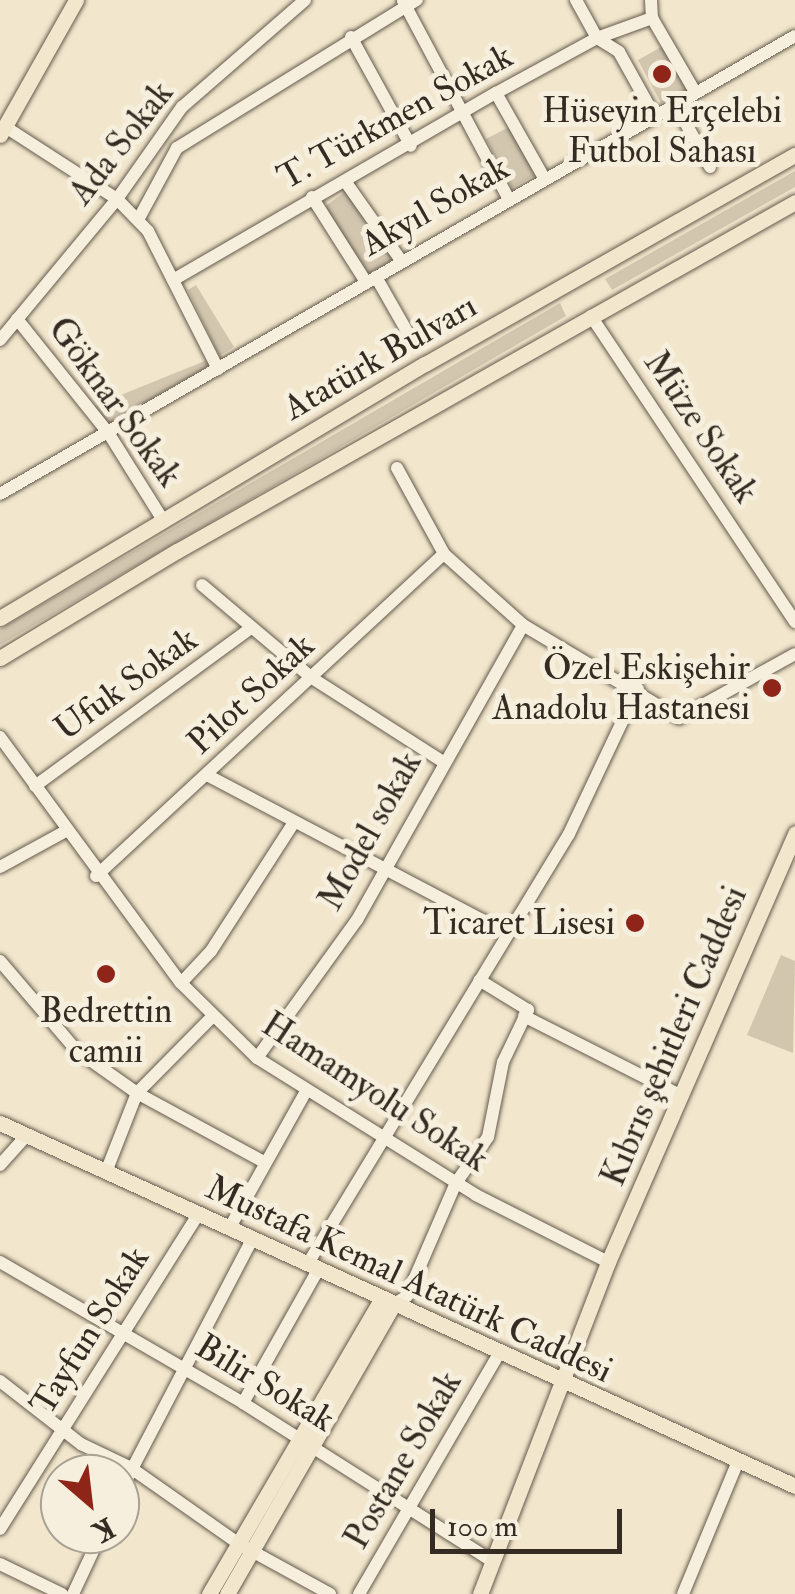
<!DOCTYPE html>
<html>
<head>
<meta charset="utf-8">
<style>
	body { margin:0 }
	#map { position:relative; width:795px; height:1594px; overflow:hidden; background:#f2e6cc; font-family:"IM FELL Double Pica",serif }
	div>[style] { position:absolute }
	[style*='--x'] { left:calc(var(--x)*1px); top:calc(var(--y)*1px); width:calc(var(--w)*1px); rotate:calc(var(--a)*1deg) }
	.green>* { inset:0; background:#d2c6af }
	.roads { filter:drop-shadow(0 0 2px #645a4c) drop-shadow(0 0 2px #645a4c) }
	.minor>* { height:12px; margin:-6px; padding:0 6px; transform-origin:6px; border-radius:6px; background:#f7efde }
	.major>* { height:15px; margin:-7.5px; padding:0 7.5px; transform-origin:7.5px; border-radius:7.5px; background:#f2e6cc }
	.dots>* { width:28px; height:28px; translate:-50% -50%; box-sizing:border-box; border:5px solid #f7efde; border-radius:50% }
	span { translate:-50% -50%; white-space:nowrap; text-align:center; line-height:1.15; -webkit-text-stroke:10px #f7efde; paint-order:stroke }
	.poi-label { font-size:35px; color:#352b22 }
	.right { translate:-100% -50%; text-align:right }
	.street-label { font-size:35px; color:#352b22 }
	.north { position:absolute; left:40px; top:1454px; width:100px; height:100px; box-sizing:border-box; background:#f7efde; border:2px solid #a9a193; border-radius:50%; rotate:152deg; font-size:28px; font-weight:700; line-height:40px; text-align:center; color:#352b22 }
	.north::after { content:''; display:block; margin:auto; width:35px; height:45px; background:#8f2418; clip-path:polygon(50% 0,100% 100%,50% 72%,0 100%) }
	.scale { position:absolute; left:430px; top:1509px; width:192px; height:45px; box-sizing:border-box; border:5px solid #352b22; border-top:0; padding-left:12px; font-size:30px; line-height:35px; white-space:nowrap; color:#352b22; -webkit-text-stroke:8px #f7efde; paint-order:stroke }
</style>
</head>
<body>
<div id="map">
	<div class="green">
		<div style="clip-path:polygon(663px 46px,686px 89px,661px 103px,638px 60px)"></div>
		<div style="clip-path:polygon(509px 127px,535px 175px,512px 188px,486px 139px)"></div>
		<div style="clip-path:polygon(795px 171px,795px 187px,612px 290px,605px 279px)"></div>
		<div style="clip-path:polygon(346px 191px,393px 260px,369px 274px,323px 208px)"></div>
		<div style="clip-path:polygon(196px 285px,234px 347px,219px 356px,188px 290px)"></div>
		<div style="clip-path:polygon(560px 303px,566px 316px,0 645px,0 629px)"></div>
		<div style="clip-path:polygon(212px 358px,218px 369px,109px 434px,89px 408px)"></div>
		<div style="clip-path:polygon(781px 955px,795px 961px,793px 1053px,747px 1035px)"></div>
	</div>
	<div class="roads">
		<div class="minor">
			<div style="--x:576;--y:0;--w:43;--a:61.1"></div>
			<div style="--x:597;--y:38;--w:26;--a:32"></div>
			<div style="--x:619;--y:52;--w:72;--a:60.9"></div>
			<div style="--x:651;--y:0;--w:18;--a:87"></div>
			<div style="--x:652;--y:18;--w:86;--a:59.8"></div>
			<div style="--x:403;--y:1;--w:223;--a:61.9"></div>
			<div style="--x:351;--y:37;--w:124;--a:61.2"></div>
			<div style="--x:496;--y:93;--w:98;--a:60.5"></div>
			<div style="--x:675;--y:104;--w:72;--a:60.9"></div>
			<div style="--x:4;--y:126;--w:135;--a:32.9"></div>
			<div style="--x:117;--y:199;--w:45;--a:45.9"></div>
			<div style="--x:148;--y:231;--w:155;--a:63.1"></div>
			<div style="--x:345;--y:181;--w:95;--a:54.8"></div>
			<div style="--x:312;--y:197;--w:101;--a:57.6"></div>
			<div style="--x:138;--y:220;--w:82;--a:-61.6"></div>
			<div style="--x:177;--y:148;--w:282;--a:-31.7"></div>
			<div style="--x:376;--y:277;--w:73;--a:60.3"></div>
			<div style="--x:173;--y:280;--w:373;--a:-30.1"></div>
			<div style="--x:496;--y:93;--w:115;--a:-28.6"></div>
			<div style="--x:597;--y:38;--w:59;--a:-20"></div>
			<div style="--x:591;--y:316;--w:368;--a:56.3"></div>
			<div style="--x:17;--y:319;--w:147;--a:51.3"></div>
			<div style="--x:109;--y:434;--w:102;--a:57.9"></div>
			<div style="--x:0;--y:340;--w:183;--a:-50.3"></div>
			<div style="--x:117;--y:199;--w:113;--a:-54.8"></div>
			<div style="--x:182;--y:107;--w:163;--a:-41"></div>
			<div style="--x:397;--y:468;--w:98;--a:61.3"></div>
			<div style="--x:444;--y:554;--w:106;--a:41.9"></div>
			<div style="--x:523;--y:625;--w:182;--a:30.8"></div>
			<div style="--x:679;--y:718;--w:132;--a:-28.9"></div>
			<div style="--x:0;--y:494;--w:917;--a:-29.95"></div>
			<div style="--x:202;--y:585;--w:144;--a:40.2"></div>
			<div style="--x:312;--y:678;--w:154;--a:32.6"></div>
			<div style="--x:0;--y:737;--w:305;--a:53.7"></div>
			<div style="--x:181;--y:983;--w:107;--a:44.6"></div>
			<div style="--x:257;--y:1058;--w:258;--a:32"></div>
			<div style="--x:476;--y:1195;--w:148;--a:26.9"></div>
			<div style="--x:207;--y:775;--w:340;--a:27.8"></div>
			<div style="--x:35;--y:786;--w:268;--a:-36.2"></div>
			<div style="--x:0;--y:867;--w:75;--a:-28.6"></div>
			<div style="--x:96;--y:876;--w:474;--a:-42.8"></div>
			<div style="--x:0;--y:961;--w:117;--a:49.5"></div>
			<div style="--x:76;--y:1050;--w:75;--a:35.2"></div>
			<div style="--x:137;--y:1093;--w:145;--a:28.5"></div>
			<div style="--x:181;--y:983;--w:44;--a:-46.8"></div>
			<div style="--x:211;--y:951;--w:153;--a:-57.2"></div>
			<div style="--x:524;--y:1016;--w:175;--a:26.9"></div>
			<div style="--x:257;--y:1058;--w:170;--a:-54.1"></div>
			<div style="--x:357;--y:920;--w:338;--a:-60.6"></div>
			<div style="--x:0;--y:1165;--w:40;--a:-48"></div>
			<div style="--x:106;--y:1172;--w:85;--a:-68.6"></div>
			<div style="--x:137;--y:1093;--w:107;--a:-45.4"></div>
			<div style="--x:229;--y:1229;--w:158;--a:-60.8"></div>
			<div style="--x:0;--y:1262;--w:281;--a:30.1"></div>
			<div style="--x:243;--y:1403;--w:297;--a:32.4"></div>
			<div style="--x:307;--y:1265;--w:504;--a:-58.71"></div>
			<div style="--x:569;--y:834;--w:161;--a:-64.7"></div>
			<div style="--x:393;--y:1305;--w:17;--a:-33"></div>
			<div style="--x:407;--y:1296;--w:123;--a:-66.6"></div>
			<div style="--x:456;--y:1183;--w:56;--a:-55.2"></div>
			<div style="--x:488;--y:1137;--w:76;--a:-78.7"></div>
			<div style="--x:503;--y:1062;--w:58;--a:-64.3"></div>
			<div style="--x:528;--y:1010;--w:57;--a:-148.5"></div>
			<div style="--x:0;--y:1381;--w:103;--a:37.9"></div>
			<div style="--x:81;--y:1444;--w:55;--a:25.6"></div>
			<div style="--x:131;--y:1468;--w:132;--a:35.1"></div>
			<div style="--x:239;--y:1544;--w:104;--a:28.8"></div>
			<div style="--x:243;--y:1403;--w:153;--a:-60.6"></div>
			<div style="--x:120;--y:1492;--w:285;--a:-62.4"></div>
			<div style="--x:0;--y:1529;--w:372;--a:-57.8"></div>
			<div style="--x:0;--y:1564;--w:69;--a:25.8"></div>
			<div style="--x:73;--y:1594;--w:66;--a:-65"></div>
			<div style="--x:359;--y:1594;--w:276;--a:-59.8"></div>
			<div style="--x:683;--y:1594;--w:144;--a:-67.5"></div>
		</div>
		<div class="major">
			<div style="--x:0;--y:135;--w:155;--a:-60.6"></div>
			<div style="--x:0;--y:618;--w:495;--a:-30.9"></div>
			<div style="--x:425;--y:364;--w:425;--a:-29.5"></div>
			<div style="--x:0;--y:658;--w:207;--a:-31.2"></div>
			<div style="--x:177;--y:551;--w:710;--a:-29.45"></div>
			<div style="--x:0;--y:1123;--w:874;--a:24.54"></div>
			<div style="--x:209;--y:1594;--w:341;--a:-59.7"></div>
			<div style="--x:227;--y:1594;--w:333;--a:-60.1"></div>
			<div style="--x:480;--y:1594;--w:356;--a:-68.9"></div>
			<div style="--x:608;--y:1262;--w:468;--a:-66.4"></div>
		</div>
	</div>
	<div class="dots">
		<div style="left:662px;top:74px;background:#8f2418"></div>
		<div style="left:772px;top:688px;background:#8f2418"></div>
		<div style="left:635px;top:923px;background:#8f2418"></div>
		<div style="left:106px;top:974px;background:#8f2418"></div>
	</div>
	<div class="poi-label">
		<span style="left:662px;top:131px">Hüseyin Erçelebi<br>Futbol Sahası</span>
		<span class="right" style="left:750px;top:688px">Özel Eskişehir<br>Anadolu Hastanesi</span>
		<span class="right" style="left:615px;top:923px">Ticaret Lisesi</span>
		<span style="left:106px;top:1031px">Bedrettin<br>camii</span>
	</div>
	<div class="street-label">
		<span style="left:395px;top:117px;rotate:-29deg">T. Türkmen Sokak</span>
		<span style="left:121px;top:143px;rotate:-52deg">Ada Sokak</span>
		<span style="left:435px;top:206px;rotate:-30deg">Akyıl Sokak</span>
		<span style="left:380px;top:357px;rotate:-30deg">Atatürk Bulvarı</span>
		<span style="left:115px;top:402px;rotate:54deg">Göknar Sokak</span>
		<span style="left:701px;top:427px;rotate:56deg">Müze Sokak</span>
		<span style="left:126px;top:684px;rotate:-36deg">Ufuk Sokak</span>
		<span style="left:251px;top:694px;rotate:-43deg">Pilot Sokak</span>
		<span style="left:370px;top:831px;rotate:-61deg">Model sokak</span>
		<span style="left:674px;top:1036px;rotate:-67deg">Kıbrıs şehitleri Caddesi</span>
		<span style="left:375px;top:1092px;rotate:33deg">Hamamyolu Sokak</span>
		<span style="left:409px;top:1279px;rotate:25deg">Mustafa Kemal Atatürk Caddesi</span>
		<span style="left:90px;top:1331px;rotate:-58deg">Tayfun Sokak</span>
		<span style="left:265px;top:1383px;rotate:31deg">Bilir Sokak</span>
		<span style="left:403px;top:1460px;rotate:-60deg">Postane Sokak</span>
	</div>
	<div class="north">K</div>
	<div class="scale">100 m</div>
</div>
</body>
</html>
